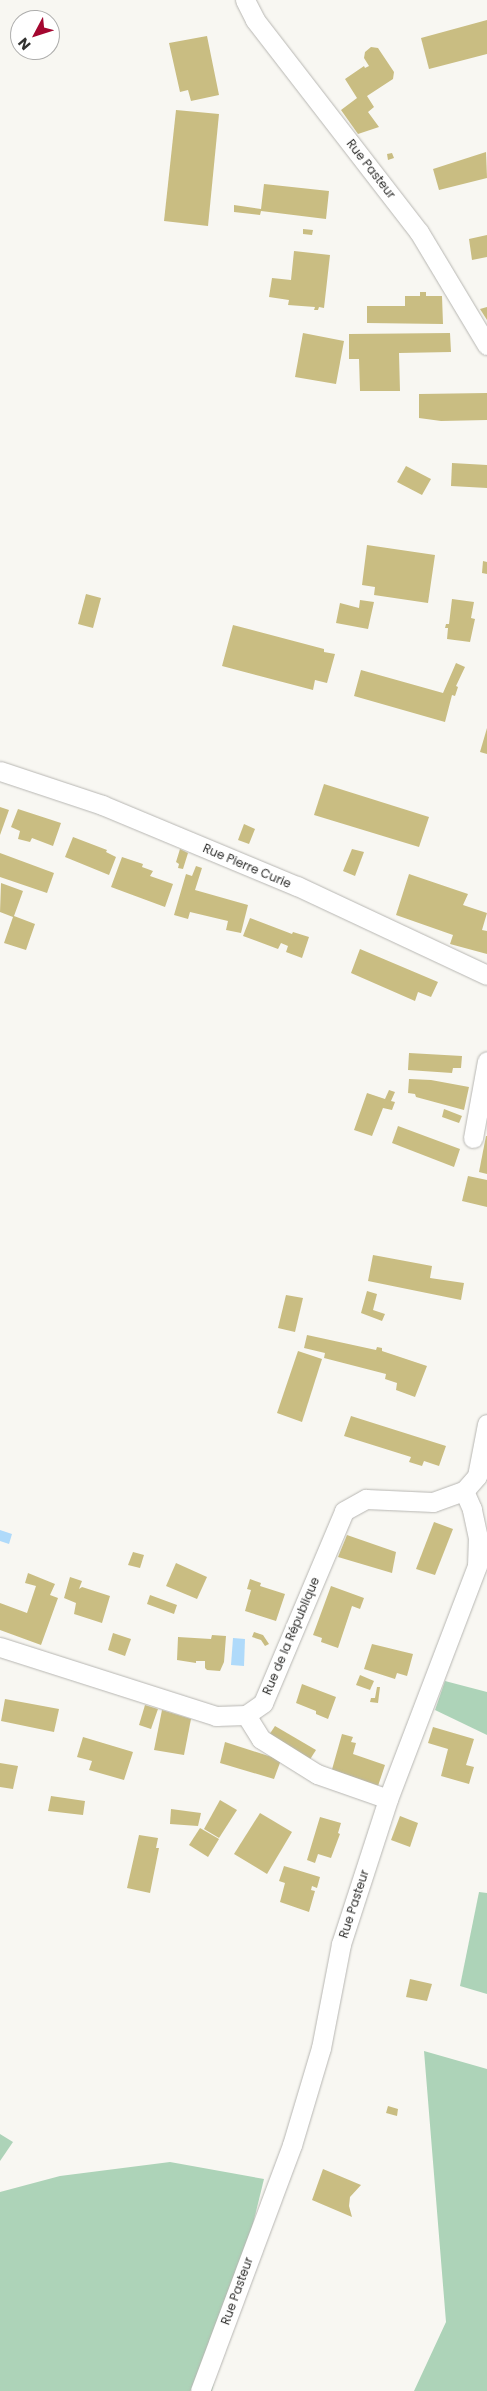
<!DOCTYPE html>
<html>
<head>
<meta charset="utf-8">
<style>
	body { margin:0 }
	#map { position:relative; width:487px; height:2391px; overflow:hidden; background:#f8f7f2; font-family:Poppins,sans-serif }
	div>[style] { position:absolute }
	[style*='--x'] { left:calc(var(--x)*1px); top:calc(var(--y)*1px); width:calc(var(--w)*1px); rotate:calc(var(--a)*1deg) }
	.green>* { inset:0; background:#add3b8 }
	.water>* { inset:0; background:#afdafa }
	.building>* { inset:0; background:#c9bd82 }
	.roads { filter:drop-shadow(0 0 1px #b7b6b2) drop-shadow(0 0 1px #b7b6b2) }
	.minor>* { height:19px; margin:-9.5px; padding:0 9.5px; transform-origin:9.5px; border-radius:9.5px; background:#fff }
	span { translate:-50% -50%; white-space:nowrap; text-align:center; line-height:1.15; -webkit-text-stroke:4px #fff; paint-order:stroke }
	.street-label { font-size:12px; color:#323230 }
	.north { position:absolute; left:10px; top:10px; width:50px; height:50px; box-sizing:border-box; background:#fff; border:1px solid #adadac; border-radius:50%; rotate:230deg; font-size:14px; font-weight:700; line-height:20px; text-align:center; color:#323230 }
	.north::after { content:''; display:block; margin:auto; width:18px; height:22px; background:#a40730; clip-path:polygon(50% 0,100% 100%,50% 72%,0 100%) }
</style>
</head>
<body>
<div id="map">
	<div class="green">
		<div style="clip-path:polygon(445px 1681px,487px 1692px,487px 1735px,435px 1710px)"></div>
		<div style="clip-path:polygon(479px 1892px,487px 1893px,487px 1994px,460px 1986px)"></div>
		<div style="clip-path:polygon(424px 2051px,487px 2069px,487px 2391px,414px 2391px,446px 2322px)"></div>
		<div style="clip-path:polygon(0 2134px,13px 2142px,0 2161px)"></div>
		<div style="clip-path:polygon(170px 2162px,264px 2179px,212px 2391px,0 2391px,0 2192px,60px 2176px)"></div>
	</div>
	<div class="water">
		<div style="clip-path:polygon(0 1530px,12px 1534px,9px 1544px,0 1541px)"></div>
		<div style="clip-path:polygon(233px 1638px,245px 1639px,244px 1666px,231px 1665px)"></div>
	</div>
	<div class="building">
		<div style="clip-path:polygon(487px 20px,487px 54px,429px 69px,421px 38px)"></div>
		<div style="clip-path:polygon(207px 36px,219px 95px,191px 101px,188px 90px,180px 92px,169px 43px)"></div>
		<div style="clip-path:polygon(371px 47px,378px 48px,394px 72px,393px 79px,367px 96px,374px 107px,368px 112px,379px 127px,358px 134px,341px 110px,357px 98px,345px 79px,364px 66px,365px 68px,369px 66px,364px 58px,365px 52px)"></div>
		<div style="clip-path:polygon(176px 110px,219px 114px,208px 226px,164px 221px)"></div>
		<div style="clip-path:polygon(486px 152px,487px 178px,439px 190px,433px 169px)"></div>
		<div style="clip-path:polygon(392px 153px,394px 158px,388px 160px,387px 154px)"></div>
		<div style="clip-path:polygon(264px 184px,329px 191px,326px 219px,261px 211px,260px 215px,234px 212px,234px 205px,261px 209px)"></div>
		<div style="clip-path:polygon(303px 229px,313px 230px,312px 235px,303px 234px)"></div>
		<div style="clip-path:polygon(487px 235px,487px 257px,472px 260px,469px 239px)"></div>
		<div style="clip-path:polygon(294px 251px,330px 255px,324px 308px,319px 307px,318px 310px,314px 310px,315px 307px,288px 305px,289px 300px,269px 297px,272px 278px,291px 280px)"></div>
		<div style="clip-path:polygon(420px 292px,426px 292px,426px 296px,442px 296px,443px 324px,367px 323px,367px 306px,405px 306px,405px 296px,420px 296px)"></div>
		<div style="clip-path:polygon(487px 307px,487px 320px,480px 309px)"></div>
		<div style="clip-path:polygon(303px 333px,344px 341px,336px 384px,295px 377px)"></div>
		<div style="clip-path:polygon(450px 333px,451px 352px,399px 353px,400px 391px,360px 391px,359px 359px,349px 359px,349px 334px)"></div>
		<div style="clip-path:polygon(487px 393px,487px 420px,441px 421px,419px 418px,419px 394px)"></div>
		<div style="clip-path:polygon(452px 463px,487px 465px,487px 488px,451px 486px)"></div>
		<div style="clip-path:polygon(406px 466px,431px 479px,422px 495px,397px 482px)"></div>
		<div style="clip-path:polygon(367px 545px,435px 555px,428px 603px,374px 595px,375px 587px,362px 585px)"></div>
		<div style="clip-path:polygon(483px 561px,487px 562px,487px 574px,482px 573px)"></div>
		<div style="clip-path:polygon(86px 594px,101px 598px,93px 628px,78px 624px)"></div>
		<div style="clip-path:polygon(452px 599px,474px 602px,471px 618px,475px 619px,470px 642px,447px 639px,448px 628px,445px 628px,446px 624px,449px 624px)"></div>
		<div style="clip-path:polygon(360px 600px,374px 602px,368px 629px,336px 623px,340px 603px,359px 608px)"></div>
		<div style="clip-path:polygon(233px 625px,324px 649px,324px 652px,335px 654px,327px 683px,315px 680px,313px 690px,222px 666px)"></div>
		<div style="clip-path:polygon(456px 663px,465px 667px,456px 686px,458px 687px,455px 696px,452px 695px,445px 722px,354px 696px,361px 670px,443px 693px)"></div>
		<div style="clip-path:polygon(487px 728px,487px 754px,480px 752px)"></div>
		<div style="clip-path:polygon(324px 784px,429px 817px,419px 847px,314px 815px)"></div>
		<div style="clip-path:polygon(0 807px,9px 810px,0 835px)"></div>
		<div style="clip-path:polygon(18px 809px,61px 823px,53px 846px,32px 838px,30px 842px,18px 839px,20px 831px,11px 827px)"></div>
		<div style="clip-path:polygon(244px 824px,255px 829px,249px 844px,238px 840px)"></div>
		<div style="clip-path:polygon(73px 837px,107px 850px,106px 852px,116px 857px,109px 875px,65px 857px)"></div>
		<div style="clip-path:polygon(180px 849px,188px 853px,183px 869px,178px 868px,179px 864px,176px 862px)"></div>
		<div style="clip-path:polygon(352px 849px,364px 852px,355px 876px,343px 871px)"></div>
		<div style="clip-path:polygon(0 853px,54px 873px,47px 893px,0 877px)"></div>
		<div style="clip-path:polygon(122px 857px,143px 864px,142px 867px,153px 871px,150px 876px,173px 884px,165px 907px,111px 887px)"></div>
		<div style="clip-path:polygon(196px 866px,202px 868px,195px 890px,248px 905px,241px 933px,226px 930px,228px 921px,190px 912px,188px 919px,174px 915px,186px 874px,192px 876px)"></div>
		<div style="clip-path:polygon(409px 874px,468px 894px,463px 905px,487px 913px,482px 930px,487px 931px,487px 954px,450px 944px,453px 935px,396px 915px)"></div>
		<div style="clip-path:polygon(1px 883px,23px 891px,14px 916px,35px 924px,26px 950px,4px 943px,13px 917px,0 912px)"></div>
		<div style="clip-path:polygon(250px 918px,292px 934px,293px 932px,309px 937px,302px 958px,286px 952px,288px 946px,281px 943px,278px 949px,243px 936px)"></div>
		<div style="clip-path:polygon(360px 949px,438px 982px,431px 997px,418px 992px,415px 1001px,351px 973px)"></div>
		<div style="clip-path:polygon(409px 1053px,462px 1056px,461px 1068px,453px 1068px,452px 1073px,408px 1070px)"></div>
		<div style="clip-path:polygon(409px 1079px,431px 1080px,469px 1087px,464px 1110px,416px 1097px,415px 1094px,408px 1093px)"></div>
		<div style="clip-path:polygon(389px 1090px,395px 1092px,391px 1101px,395px 1102px,392px 1110px,383px 1108px,372px 1136px,354px 1130px,367px 1093px,385px 1099px)"></div>
		<div style="clip-path:polygon(444px 1109px,462px 1116px,459px 1123px,442px 1117px)"></div>
		<div style="clip-path:polygon(398px 1126px,460px 1149px,454px 1167px,392px 1143px)"></div>
		<div style="clip-path:polygon(486px 1136px,487px 1136px,487px 1174px,479px 1172px)"></div>
		<div style="clip-path:polygon(468px 1176px,487px 1180px,487px 1207px,462px 1201px)"></div>
		<div style="clip-path:polygon(373px 1255px,432px 1266px,430px 1278px,464px 1283px,461px 1300px,368px 1281px)"></div>
		<div style="clip-path:polygon(367px 1291px,377px 1294px,373px 1310px,385px 1314px,382px 1321px,361px 1313px)"></div>
		<div style="clip-path:polygon(286px 1295px,303px 1298px,295px 1332px,278px 1328px)"></div>
		<div style="clip-path:polygon(307px 1335px,376px 1350px,377px 1347px,382px 1348px,382px 1351px,427px 1366px,415px 1397px,396px 1390px,397px 1383px,385px 1379px,386px 1374px,324px 1358px,325px 1353px,304px 1348px)"></div>
		<div style="clip-path:polygon(298px 1351px,322px 1359px,302px 1422px,277px 1413px)"></div>
		<div style="clip-path:polygon(351px 1416px,446px 1446px,439px 1466px,424px 1461px,422px 1466px,409px 1462px,411px 1457px,344px 1436px)"></div>
		<div style="clip-path:polygon(434px 1522px,453px 1529px,435px 1575px,416px 1569px)"></div>
		<div style="clip-path:polygon(347px 1535px,396px 1552px,392px 1573px,338px 1557px)"></div>
		<div style="clip-path:polygon(133px 1552px,144px 1555px,140px 1568px,128px 1565px)"></div>
		<div style="clip-path:polygon(176px 1563px,207px 1577px,197px 1599px,166px 1586px)"></div>
		<div style="clip-path:polygon(28px 1573px,55px 1584px,50px 1595px,58px 1598px,41px 1645px,0 1630px,0 1603px,27px 1613px,36px 1586px,25px 1583px)"></div>
		<div style="clip-path:polygon(70px 1577px,82px 1581px,79px 1589px,82px 1587px,110px 1596px,102px 1623px,74px 1614px,76px 1603px,64px 1598px)"></div>
		<div style="clip-path:polygon(250px 1579px,261px 1583px,260px 1586px,285px 1594px,276px 1621px,245px 1611px,251px 1590px,247px 1589px)"></div>
		<div style="clip-path:polygon(331px 1586px,364px 1598px,360px 1609px,352px 1606px,338px 1648px,321px 1642px,322px 1638px,313px 1635px)"></div>
		<div style="clip-path:polygon(150px 1595px,177px 1605px,174px 1614px,147px 1604px)"></div>
		<div style="clip-path:polygon(254px 1632px,263px 1635px,269px 1644px,265px 1646px,261px 1640px,252px 1637px)"></div>
		<div style="clip-path:polygon(113px 1633px,131px 1639px,125px 1656px,108px 1650px)"></div>
		<div style="clip-path:polygon(212px 1635px,226px 1636px,224px 1662px,220px 1671px,207px 1670px,205px 1668px,205px 1661px,196px 1661px,196px 1663px,177px 1660px,178px 1637px,211px 1639px)"></div>
		<div style="clip-path:polygon(372px 1644px,413px 1654px,407px 1676px,397px 1673px,395px 1679px,364px 1669px)"></div>
		<div style="clip-path:polygon(360px 1675px,374px 1681px,370px 1690px,356px 1685px)"></div>
		<div style="clip-path:polygon(302px 1684px,336px 1697px,328px 1719px,316px 1714px,316px 1711px,296px 1703px)"></div>
		<div style="clip-path:polygon(377px 1687px,380px 1687px,378px 1703px,370px 1702px,371px 1698px,375px 1698px)"></div>
		<div style="clip-path:polygon(5px 1699px,59px 1709px,54px 1732px,1px 1721px)"></div>
		<div style="clip-path:polygon(145px 1705px,158px 1709px,151px 1729px,139px 1725px)"></div>
		<div style="clip-path:polygon(162px 1710px,191px 1719px,184px 1755px,154px 1750px)"></div>
		<div style="clip-path:polygon(275px 1726px,316px 1750px,309px 1761px,269px 1735px)"></div>
		<div style="clip-path:polygon(433px 1727px,474px 1739px,466px 1765px,474px 1767px,469px 1784px,441px 1776px,448px 1749px,428px 1743px)"></div>
		<div style="clip-path:polygon(342px 1734px,353px 1737px,351px 1742px,356px 1743px,353px 1754px,385px 1765px,377px 1789px,331px 1773px)"></div>
		<div style="clip-path:polygon(83px 1737px,133px 1752px,124px 1780px,89px 1770px,92px 1761px,77px 1757px)"></div>
		<div style="clip-path:polygon(225px 1742px,281px 1760px,274px 1779px,220px 1763px)"></div>
		<div style="clip-path:polygon(0 1763px,18px 1766px,13px 1789px,0 1787px)"></div>
		<div style="clip-path:polygon(51px 1796px,85px 1801px,83px 1815px,48px 1811px)"></div>
		<div style="clip-path:polygon(220px 1800px,237px 1810px,219px 1838px,204px 1829px)"></div>
		<div style="clip-path:polygon(171px 1809px,201px 1813px,198px 1826px,170px 1824px)"></div>
		<div style="clip-path:polygon(260px 1813px,292px 1832px,267px 1874px,234px 1854px)"></div>
		<div style="clip-path:polygon(400px 1816px,418px 1823px,410px 1847px,391px 1840px)"></div>
		<div style="clip-path:polygon(320px 1817px,341px 1823px,338px 1833px,340px 1834px,331px 1858px,318px 1854px,315px 1863px,307px 1860px)"></div>
		<div style="clip-path:polygon(200px 1828px,219px 1839px,208px 1857px,189px 1845px)"></div>
		<div style="clip-path:polygon(139px 1835px,158px 1838px,156px 1848px,159px 1848px,150px 1893px,127px 1888px)"></div>
		<div style="clip-path:polygon(284px 1866px,320px 1877px,317px 1888px,312px 1886px,311px 1890px,315px 1891px,309px 1912px,280px 1902px,285px 1883px,279px 1881px)"></div>
		<div style="clip-path:polygon(410px 1979px,432px 1984px,427px 2001px,406px 1997px)"></div>
		<div style="clip-path:polygon(388px 2106px,398px 2109px,397px 2116px,386px 2113px)"></div>
		<div style="clip-path:polygon(323px 2169px,361px 2185px,350px 2197px,349px 2206px,352px 2217px,312px 2200px)"></div>
	</div>
	<div class="roads">
		<div class="minor">
			<div style="--x:245;--y:0;--w:22;--a:63"></div>
			<div style="--x:255;--y:20;--w:268;--a:52.3"></div>
			<div style="--x:419;--y:232;--w:132;--a:59"></div>
			<div style="--x:0;--y:771;--w:108;--a:18.4"></div>
			<div style="--x:102;--y:805;--w:211;--a:22.6"></div>
			<div style="--x:297;--y:886;--w:210;--a:25.1"></div>
			<div style="--x:473;--y:1138;--w:78;--a:-79.7"></div>
			<div style="--x:0;--y:1647;--w:227;--a:17.7"></div>
			<div style="--x:216;--y:1716;--w:30;--a:-2"></div>
			<div style="--x:246;--y:1715;--w:21;--a:-35"></div>
			<div style="--x:263;--y:1703;--w:208;--a:-67.1"></div>
			<div style="--x:344;--y:1511;--w:25;--a:-29"></div>
			<div style="--x:366;--y:1499;--w:67;--a:2.6"></div>
			<div style="--x:433;--y:1502;--w:33;--a:-20"></div>
			<div style="--x:464;--y:1491;--w:20;--a:-49"></div>
			<div style="--x:477;--y:1476;--w:53;--a:-79.1"></div>
			<div style="--x:246;--y:1715;--w:28;--a:58"></div>
			<div style="--x:261;--y:1739;--w:66;--a:32"></div>
			<div style="--x:317;--y:1774;--w:75;--a:19.4"></div>
			<div style="--x:200;--y:2391;--w:263;--a:-69.5"></div>
			<div style="--x:292;--y:2145;--w:101;--a:-73.4"></div>
			<div style="--x:321;--y:2048;--w:106;--a:-79.1"></div>
			<div style="--x:341;--y:1944;--w:152;--a:-72"></div>
			<div style="--x:388;--y:1799;--w:249;--a:-69.1"></div>
			<div style="--x:477;--y:1566;--w:28;--a:-88"></div>
			<div style="--x:478;--y:1538;--w:30;--a:-102"></div>
			<div style="--x:472;--y:1509;--w:20;--a:-114"></div>
		</div>
	</div>
	<div class="street-label">
		<span style="left:371px;top:169px;rotate:52deg">Rue Pasteur</span>
		<span style="left:247px;top:866px;rotate:23deg">Rue Pierre Curie</span>
		<span style="left:291px;top:1636px;rotate:-67deg">Rue de la République</span>
		<span style="left:354px;top:1904px;rotate:-72deg">Rue Pasteur</span>
		<span style="left:237px;top:2291px;rotate:-70deg">Rue Pasteur</span>
	</div>
	<div class="north">N</div>
</div>
</body>
</html>
